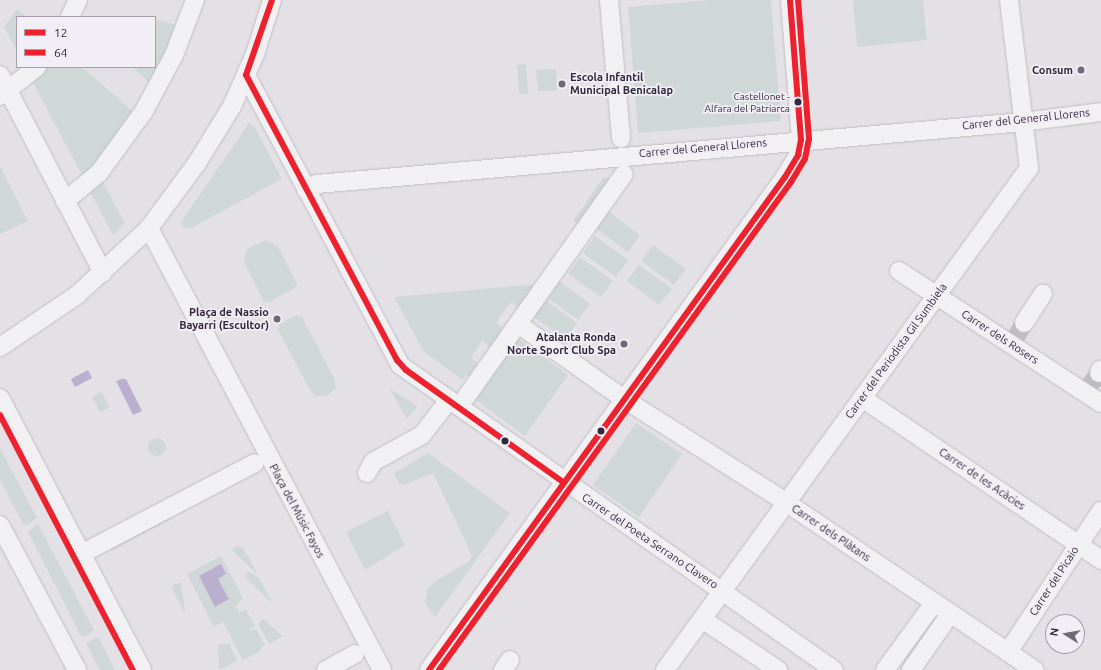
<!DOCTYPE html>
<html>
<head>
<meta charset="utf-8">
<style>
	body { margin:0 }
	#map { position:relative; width:1101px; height:670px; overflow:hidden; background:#e3e1e6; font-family:Ubuntu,sans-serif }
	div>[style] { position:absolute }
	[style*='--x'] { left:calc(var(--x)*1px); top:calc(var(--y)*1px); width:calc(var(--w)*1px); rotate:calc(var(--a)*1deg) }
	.green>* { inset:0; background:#d0d8d7 }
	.round { border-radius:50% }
	.water>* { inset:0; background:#bbafd0 }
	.minor-tunnel>* { height:18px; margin-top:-9px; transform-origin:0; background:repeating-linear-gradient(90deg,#c0bcc4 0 18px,transparent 0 27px) }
	.roads { filter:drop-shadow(0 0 1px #c0bec3) drop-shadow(0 0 1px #c0bec3) }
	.minor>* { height:18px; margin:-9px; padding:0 9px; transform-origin:9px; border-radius:9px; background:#f1f0f2 }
	.bus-1>* { height:6px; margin:-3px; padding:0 3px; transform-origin:3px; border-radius:3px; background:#ed222e }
	.bus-2>* { height:6px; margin:-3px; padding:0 3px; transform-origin:3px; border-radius:3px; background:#ed222e }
	.dots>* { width:11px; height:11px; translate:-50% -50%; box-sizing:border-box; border:2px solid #f1eef5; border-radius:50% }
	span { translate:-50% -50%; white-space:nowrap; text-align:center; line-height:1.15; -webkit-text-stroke:3.5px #f1eef5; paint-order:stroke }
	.bus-label { font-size:10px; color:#32283e }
	.right { translate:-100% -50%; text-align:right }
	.poi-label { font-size:11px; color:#32283e; font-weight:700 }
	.left { translate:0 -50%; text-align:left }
	.street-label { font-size:11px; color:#32283e }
	.legend { position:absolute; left:16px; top:16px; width:140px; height:52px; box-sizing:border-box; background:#f1eef5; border:1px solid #a59fac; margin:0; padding:5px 7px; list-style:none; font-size:12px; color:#32283e }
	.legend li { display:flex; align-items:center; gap:8px; height:20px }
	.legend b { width:20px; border:1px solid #a59fac }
	.north { position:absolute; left:1045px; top:614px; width:40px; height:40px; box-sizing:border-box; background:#f1eef5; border:1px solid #a59fac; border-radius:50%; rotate:281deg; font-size:11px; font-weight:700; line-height:16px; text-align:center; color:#32283e }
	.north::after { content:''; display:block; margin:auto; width:14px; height:18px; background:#706979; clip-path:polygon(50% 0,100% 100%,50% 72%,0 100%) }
</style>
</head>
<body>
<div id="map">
	<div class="green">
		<div style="clip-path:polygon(711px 0,771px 0,781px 121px,638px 133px,628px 7px)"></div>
		<div style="clip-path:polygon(853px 0,923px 0,927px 40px,857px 47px)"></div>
		<div style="clip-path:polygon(17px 9px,26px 17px,17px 17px,17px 51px,4px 27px)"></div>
		<div style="clip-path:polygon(155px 19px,179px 26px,152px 85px,132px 67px,155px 67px)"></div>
		<div style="clip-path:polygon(526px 64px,528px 94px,519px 94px,517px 65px)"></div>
		<div style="clip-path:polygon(45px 67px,82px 67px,135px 113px,84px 179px,32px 81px)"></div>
		<div style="clip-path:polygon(556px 69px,557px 90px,538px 91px,536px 70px)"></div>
		<div style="clip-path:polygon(249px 123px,255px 127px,282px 179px,191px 228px,184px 228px,182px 225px,183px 219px)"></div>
		<div style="clip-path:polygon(0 166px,28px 221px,0 234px)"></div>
		<div style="clip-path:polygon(603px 178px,614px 178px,580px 226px,573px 221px)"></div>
		<div style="clip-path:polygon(101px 179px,125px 223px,113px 235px,90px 192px)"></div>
		<div style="clip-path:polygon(608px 211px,640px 235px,628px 252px,595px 228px)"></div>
		<div style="clip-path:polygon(595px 236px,628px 260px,616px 277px,583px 253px)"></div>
		<div style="clip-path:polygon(266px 240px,278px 246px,297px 284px,296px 287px,268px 303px,264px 302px,244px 262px,247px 249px)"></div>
		<div style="clip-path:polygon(653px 245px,686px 269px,674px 285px,641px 261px)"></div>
		<div style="clip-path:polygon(580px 257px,613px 281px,601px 297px,568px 274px)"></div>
		<div style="clip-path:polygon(639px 265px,672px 289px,659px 305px,627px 281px)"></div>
		<div style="clip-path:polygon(558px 280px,590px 304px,578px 320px,546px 297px)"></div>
		<div style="clip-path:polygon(538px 284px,520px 309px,511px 302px,496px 323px,505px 330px,492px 348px,482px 341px,471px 358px,480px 365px,470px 378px,466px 375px,463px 380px,424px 352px,394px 297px)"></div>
		<div style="clip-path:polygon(544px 299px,577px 323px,565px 339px,532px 316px)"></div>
		<div style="clip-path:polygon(296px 315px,302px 317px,334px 378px,336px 388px,327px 396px,316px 396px,310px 390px,278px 330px,279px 324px)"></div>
		<div style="clip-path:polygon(516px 337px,568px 375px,525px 436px,473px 398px)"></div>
		<div style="clip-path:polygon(389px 388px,417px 406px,407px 419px)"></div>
		<div style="clip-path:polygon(101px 392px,110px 407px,100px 412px,92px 397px)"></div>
		<div style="clip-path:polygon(636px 423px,682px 454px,639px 517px,593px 485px)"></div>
		<div class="round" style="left:148px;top:438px;width:18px;height:18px"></div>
		<div style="clip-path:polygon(0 448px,37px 518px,27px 525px,23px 524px,0 479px)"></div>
		<div style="clip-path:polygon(428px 453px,510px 513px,435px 617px,425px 603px,427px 589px,434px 582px,468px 562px,472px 556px,433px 473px,403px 485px,399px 484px,394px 473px)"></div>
		<div style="clip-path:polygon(388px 511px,405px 545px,365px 570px,346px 532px)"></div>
		<div style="clip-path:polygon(173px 513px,173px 518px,113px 550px,111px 546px)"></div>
		<div style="clip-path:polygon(38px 524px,94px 630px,85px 637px,81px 636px,28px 532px)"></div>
		<div style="clip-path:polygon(237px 545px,244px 549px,258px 575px,232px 550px)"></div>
		<div style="clip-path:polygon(221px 556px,243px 598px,236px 606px,239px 613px,246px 609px,255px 626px,250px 628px,251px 631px,256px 629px,265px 645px,260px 648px,262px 650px,243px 660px,223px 622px,214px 627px,187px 574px)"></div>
		<div style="clip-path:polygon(249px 571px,259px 578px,273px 604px,244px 576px)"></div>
		<div style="clip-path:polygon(181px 583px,185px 614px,172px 588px,174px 584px)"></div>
		<div style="clip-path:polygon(263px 619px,283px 636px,269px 644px,258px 624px)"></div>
		<div style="clip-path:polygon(96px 637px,99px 638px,115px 670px,100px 670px,86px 644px)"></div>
		<div style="clip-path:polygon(218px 644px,229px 644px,237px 661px,219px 670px)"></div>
	</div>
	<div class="water">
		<div style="clip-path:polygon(88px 370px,92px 378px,75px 387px,71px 379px)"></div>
		<div style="clip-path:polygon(122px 379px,126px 379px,142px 411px,133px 415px,116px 381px)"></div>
		<div style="clip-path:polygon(221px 564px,226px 574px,218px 579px,229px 599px,215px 607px,199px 576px)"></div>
	</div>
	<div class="minor-tunnel">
		<div style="--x:1016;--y:337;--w:16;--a:-60"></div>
		<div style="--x:1089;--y:386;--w:16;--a:-52"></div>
	</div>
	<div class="roads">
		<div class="minor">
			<div style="--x:609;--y:0;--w:139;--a:85"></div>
			<div style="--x:70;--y:17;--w:19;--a:-65"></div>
			<div style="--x:0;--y:75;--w:223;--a:62.5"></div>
			<div style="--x:246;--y:75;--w:328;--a:62"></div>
			<div style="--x:400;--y:365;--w:530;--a:35.1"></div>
			<div style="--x:0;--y:96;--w:47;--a:-38.1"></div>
			<div style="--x:306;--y:190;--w:13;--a:-29"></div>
			<div style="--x:317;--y:184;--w:709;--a:-5.02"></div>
			<div style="--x:1023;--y:122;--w:79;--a:-7.3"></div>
			<div style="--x:65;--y:201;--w:44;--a:-39.5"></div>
			<div style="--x:99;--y:173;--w:77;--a:-54"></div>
			<div style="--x:144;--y:111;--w:64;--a:-61.8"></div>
			<div style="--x:174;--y:55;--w:59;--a:-69.1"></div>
			<div style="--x:149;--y:228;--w:500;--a:62.2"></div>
			<div style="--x:899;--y:271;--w:241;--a:33.2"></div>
			<div style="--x:1024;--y:323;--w:35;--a:-57"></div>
			<div style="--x:518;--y:324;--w:130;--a:35.3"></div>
			<div style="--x:624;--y:399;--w:193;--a:32.5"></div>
			<div style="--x:787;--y:503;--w:299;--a:34"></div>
			<div style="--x:0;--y:347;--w:93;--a:-34"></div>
			<div style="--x:77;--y:295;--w:98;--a:-42.9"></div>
			<div style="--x:149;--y:228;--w:81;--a:-53.6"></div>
			<div style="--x:197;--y:163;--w:67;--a:-58.4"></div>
			<div style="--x:232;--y:106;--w:57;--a:-66.1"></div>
			<div style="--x:255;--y:54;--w:57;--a:-72.5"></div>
			<div style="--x:1099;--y:373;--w:4;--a:-63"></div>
			<div style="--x:466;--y:397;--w:273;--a:-54.7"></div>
			<div style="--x:0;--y:398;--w:307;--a:62.4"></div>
			<div style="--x:862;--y:398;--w:289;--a:34.1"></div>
			<div style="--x:367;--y:473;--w:13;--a:-61"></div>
			<div style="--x:373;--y:462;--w:56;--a:-28.9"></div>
			<div style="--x:422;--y:435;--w:44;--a:-52.4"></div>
			<div style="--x:0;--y:525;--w:164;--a:62"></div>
			<div style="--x:81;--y:554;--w:196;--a:-27.6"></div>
			<div style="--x:702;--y:619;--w:92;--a:33.9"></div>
			<div style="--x:1008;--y:652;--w:169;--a:-56.6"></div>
			<div style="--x:326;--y:670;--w:33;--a:-29"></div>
			<div style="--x:429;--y:670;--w:608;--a:-54.17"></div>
			<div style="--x:785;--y:177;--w:26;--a:-59"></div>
			<div style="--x:798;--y:155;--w:15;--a:-79"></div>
			<div style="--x:801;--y:140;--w:140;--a:-94.5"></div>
			<div style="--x:503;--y:670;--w:12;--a:-55"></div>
			<div style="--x:665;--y:670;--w:620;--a:-54.05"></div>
			<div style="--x:1029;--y:168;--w:169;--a:-96.8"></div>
			<div style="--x:885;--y:670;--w:83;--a:-53.8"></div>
			<div style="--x:911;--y:670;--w:68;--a:-55.1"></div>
		</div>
	</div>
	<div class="bus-1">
		<div style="--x:246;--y:75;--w:323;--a:62.1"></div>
		<div style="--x:397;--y:360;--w:13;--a:48"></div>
		<div style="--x:406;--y:370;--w:193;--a:35.5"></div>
		<div style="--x:246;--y:75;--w:79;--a:-70.9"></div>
		<div style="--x:429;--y:670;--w:608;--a:-54.17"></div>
		<div style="--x:785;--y:177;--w:26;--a:-59"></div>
		<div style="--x:798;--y:155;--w:15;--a:-79"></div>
		<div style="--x:801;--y:140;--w:140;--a:-94.5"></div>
	</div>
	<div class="bus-2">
		<div style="--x:0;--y:415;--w:288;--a:62.5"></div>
		<div style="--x:439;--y:670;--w:602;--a:-54.2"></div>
		<div style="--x:791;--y:182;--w:27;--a:-59"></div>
		<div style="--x:805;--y:159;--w:20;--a:-79"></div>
		<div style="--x:809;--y:139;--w:139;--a:-94.5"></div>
	</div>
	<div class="dots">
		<div style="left:1081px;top:70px;background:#706979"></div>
		<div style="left:562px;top:84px;background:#706979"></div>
		<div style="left:798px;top:102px;background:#32283e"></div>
		<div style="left:277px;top:319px;background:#706979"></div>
		<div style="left:624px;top:344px;background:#706979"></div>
		<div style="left:601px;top:431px;background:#32283e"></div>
		<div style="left:505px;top:441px;background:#32283e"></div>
	</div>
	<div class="bus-label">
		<span class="right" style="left:790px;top:102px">Castellonet -<br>Alfara del Patriarca</span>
	</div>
	<div class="poi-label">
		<span class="right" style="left:1073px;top:70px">Consum</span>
		<span class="left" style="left:570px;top:84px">Escola Infantil<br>Municipal Benicalap</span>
		<span class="right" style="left:269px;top:319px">Plaça de Nassio<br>Bayarri (Escultor)</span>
		<span class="right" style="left:616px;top:344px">Atalanta Ronda<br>Norte Sport Club Spa</span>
	</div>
	<div class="street-label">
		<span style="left:1026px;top:119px;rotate:-6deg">Carrer del General Llorens</span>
		<span style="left:703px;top:148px;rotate:-5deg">Carrer del General Llorens</span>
		<span style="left:1000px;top:337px;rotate:33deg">Carrer dels Rosers</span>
		<span style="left:896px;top:351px;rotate:-54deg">Carrer del Periodista Gil Sumbiela</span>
		<span style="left:982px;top:479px;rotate:34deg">Carrer de les Acàcies</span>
		<span style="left:297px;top:511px;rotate:62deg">Plaça del Músic Fayos</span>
		<span style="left:831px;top:533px;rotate:34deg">Carrer dels Plàtans</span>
		<span style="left:650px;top:541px;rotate:34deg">Carrer del Poeta Serrano Clavero</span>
		<span style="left:1054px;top:581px;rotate:-57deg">Carrer del Picaio</span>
	</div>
	<ul class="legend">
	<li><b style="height:5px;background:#ed222e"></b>12</li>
	<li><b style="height:5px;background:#ed222e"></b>64</li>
	</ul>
	<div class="north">N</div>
</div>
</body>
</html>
